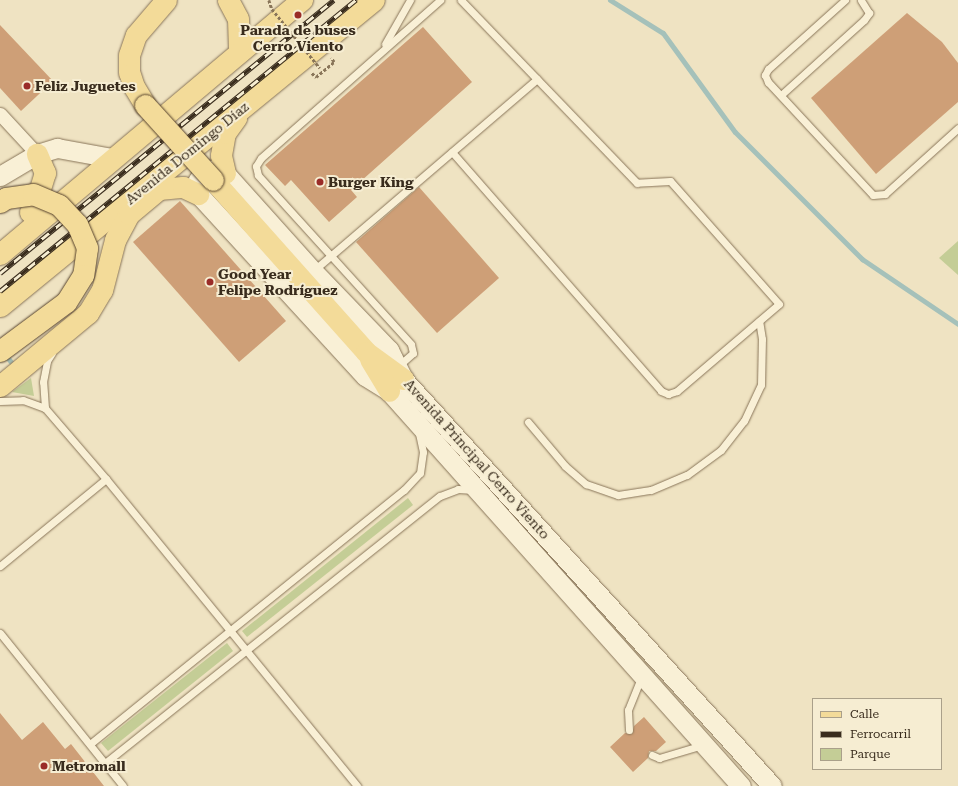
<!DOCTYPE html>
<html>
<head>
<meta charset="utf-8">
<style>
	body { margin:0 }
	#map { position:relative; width:958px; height:786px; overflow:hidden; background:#efe3c2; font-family:"Roboto Serif",serif }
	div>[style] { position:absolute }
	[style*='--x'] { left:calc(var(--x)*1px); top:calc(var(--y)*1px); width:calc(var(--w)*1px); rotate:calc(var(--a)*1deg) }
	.green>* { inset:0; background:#c4cd96 }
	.stream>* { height:5px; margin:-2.5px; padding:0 2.5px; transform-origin:2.5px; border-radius:2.5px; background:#a5c1ba }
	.building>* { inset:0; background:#ce9f77 }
	.path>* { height:2.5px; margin-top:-1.25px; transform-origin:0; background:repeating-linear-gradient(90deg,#897559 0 3px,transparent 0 5px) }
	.roads { filter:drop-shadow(0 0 1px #897559) drop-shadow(0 0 1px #897559) }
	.lane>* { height:7px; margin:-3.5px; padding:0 3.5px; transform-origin:3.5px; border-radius:3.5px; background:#f9f0d6 }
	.street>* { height:13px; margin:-6.5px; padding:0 6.5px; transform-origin:6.5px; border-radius:6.5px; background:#f9f0d6 }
	.secondary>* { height:19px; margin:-9.5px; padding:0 9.5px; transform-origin:9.5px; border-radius:9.5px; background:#f9f0d6 }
	.primary>* { height:21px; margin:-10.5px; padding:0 10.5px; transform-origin:10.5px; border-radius:10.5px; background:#f3db99 }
	.rail>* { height:4.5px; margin-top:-2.25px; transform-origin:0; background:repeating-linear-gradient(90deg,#f6edd2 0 9px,#392c1d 0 18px); box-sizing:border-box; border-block:1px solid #392c1d }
	.path-bridge>* { height:2.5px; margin-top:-1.25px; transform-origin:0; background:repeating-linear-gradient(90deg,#897559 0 3px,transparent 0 5px) }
	.bridges { filter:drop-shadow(0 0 1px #57432d) drop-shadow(0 0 1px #57432d) }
	.primary-bridge>* { height:21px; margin:-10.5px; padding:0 10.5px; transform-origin:10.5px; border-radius:10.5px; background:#f3db99 }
	.dots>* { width:11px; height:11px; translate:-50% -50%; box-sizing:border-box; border:2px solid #f6edd2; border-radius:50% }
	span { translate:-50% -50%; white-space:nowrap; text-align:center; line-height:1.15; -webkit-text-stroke:4px #f6edd2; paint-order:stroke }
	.poi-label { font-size:14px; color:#392c1d; font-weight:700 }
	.left { translate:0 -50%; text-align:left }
	.street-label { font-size:14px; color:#392c1d }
	.legend { position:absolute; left:812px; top:698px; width:130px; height:72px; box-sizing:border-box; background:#f6edd2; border:1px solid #aaa08a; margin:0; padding:5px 7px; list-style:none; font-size:12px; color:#392c1d }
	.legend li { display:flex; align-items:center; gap:8px; height:20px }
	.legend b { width:20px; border:1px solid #aaa08a }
</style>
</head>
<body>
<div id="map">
	<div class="green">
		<div style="clip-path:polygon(958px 241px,958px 275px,939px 258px)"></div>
		<div style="clip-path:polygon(31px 378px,34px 396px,12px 392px)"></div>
		<div style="clip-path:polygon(408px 498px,413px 505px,247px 637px,242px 631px)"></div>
		<div style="clip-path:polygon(227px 643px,233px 651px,108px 751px,101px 743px)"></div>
	</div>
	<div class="stream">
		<div style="--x:610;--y:0;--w:62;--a:31.9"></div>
		<div style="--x:663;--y:33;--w:122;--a:54"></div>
		<div style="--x:735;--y:132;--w:180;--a:45"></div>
		<div style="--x:862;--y:259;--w:116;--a:34.1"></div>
		<div style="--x:4;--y:353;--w:18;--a:52"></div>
	</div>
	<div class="building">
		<div style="clip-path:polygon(907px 13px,942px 42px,958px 63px,958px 102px,876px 174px,811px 98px)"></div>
		<div style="clip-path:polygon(0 25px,53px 81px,21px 111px,0 88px)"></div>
		<div style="clip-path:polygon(423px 27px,472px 82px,351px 190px,357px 197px,329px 222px,291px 180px,285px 186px,265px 165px)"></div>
		<div style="clip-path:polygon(419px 187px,499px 278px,437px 333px,356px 242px)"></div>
		<div style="clip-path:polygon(180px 201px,286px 321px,239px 362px,133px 242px)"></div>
		<div style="clip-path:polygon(0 713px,22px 740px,43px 722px,65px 749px,71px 744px,104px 786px,0 786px)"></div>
		<div style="clip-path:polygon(644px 717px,666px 742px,656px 751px,649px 751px,648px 758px,633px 772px,610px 747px,625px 733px,632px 734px,634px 726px)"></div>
	</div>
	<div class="path">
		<div style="--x:312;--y:73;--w:6;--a:45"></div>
		<div style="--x:316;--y:77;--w:23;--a:-40"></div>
		<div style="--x:334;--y:62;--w:5;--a:-127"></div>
	</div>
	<div class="roads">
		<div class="lane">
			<div style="--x:845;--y:0;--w:103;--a:138.1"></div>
			<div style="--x:768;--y:69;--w:7;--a:117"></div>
			<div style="--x:765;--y:75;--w:8;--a:67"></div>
			<div style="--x:768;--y:82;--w:154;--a:47.1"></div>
			<div style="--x:873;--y:195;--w:12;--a:-5"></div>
			<div style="--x:885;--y:194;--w:98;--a:-42.1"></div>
			<div style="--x:385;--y:44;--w:51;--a:-60.4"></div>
			<div style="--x:781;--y:95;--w:112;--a:-42.1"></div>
			<div style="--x:864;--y:20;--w:9;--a:-54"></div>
			<div style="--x:869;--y:13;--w:15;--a:-122"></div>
			<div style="--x:452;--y:152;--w:317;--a:48.8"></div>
			<div style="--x:661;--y:391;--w:8;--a:23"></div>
			<div style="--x:668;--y:394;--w:9;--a:-18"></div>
			<div style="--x:677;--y:391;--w:134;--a:-40.5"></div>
			<div style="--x:779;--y:304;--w:164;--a:-131.5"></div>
			<div style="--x:670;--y:181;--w:33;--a:177"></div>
			<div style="--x:637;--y:183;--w:254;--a:-133.9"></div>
			<div style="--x:313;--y:271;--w:295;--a:-40.6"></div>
			<div style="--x:397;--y:367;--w:21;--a:-41"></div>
			<div style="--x:413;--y:353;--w:9;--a:-103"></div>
			<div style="--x:411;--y:344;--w:228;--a:-132.2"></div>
			<div style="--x:258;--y:175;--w:9;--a:-103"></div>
			<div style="--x:256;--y:166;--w:9;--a:-58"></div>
			<div style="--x:261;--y:158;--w:239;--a:-41.4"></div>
			<div style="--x:0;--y:401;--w:23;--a:-2"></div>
			<div style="--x:23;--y:400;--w:23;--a:20"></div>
			<div style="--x:45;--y:408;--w:94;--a:49.3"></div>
			<div style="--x:106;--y:479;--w:397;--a:50.7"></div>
			<div style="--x:45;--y:408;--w:26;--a:-94"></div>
			<div style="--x:43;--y:382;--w:21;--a:-79"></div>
			<div style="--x:47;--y:361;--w:9;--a:-58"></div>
			<div style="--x:528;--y:422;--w:57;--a:49.9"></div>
			<div style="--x:565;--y:466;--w:28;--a:41"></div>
			<div style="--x:586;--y:484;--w:34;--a:19"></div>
			<div style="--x:618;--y:495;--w:33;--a:-9"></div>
			<div style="--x:651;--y:490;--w:39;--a:-23"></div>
			<div style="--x:687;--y:475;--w:42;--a:-36.3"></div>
			<div style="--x:721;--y:450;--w:37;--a:-52"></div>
			<div style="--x:744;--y:421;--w:40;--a:-65"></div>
			<div style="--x:761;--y:385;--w:46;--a:-88.8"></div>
			<div style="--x:762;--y:339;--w:18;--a:-99"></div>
			<div style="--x:0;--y:566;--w:137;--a:-39.4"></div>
			<div style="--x:0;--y:633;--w:196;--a:51.2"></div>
			<div style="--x:629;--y:730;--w:20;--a:-93"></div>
			<div style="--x:628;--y:710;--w:35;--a:-68"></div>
			<div style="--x:90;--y:744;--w:404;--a:-39"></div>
			<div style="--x:404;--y:490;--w:23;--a:-47"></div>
			<div style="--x:420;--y:473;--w:21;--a:-82"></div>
			<div style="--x:423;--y:452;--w:19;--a:-102"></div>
			<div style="--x:652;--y:755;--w:8;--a:23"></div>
			<div style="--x:659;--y:758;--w:46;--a:-16.5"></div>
			<div style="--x:105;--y:763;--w:428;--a:-38.6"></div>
			<div style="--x:440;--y:496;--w:19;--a:-21"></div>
			<div style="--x:458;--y:489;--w:16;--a:4"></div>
		</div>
		<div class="street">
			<div style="--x:0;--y:114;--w:54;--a:47.2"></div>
		</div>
		<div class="secondary">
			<div style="--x:0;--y:176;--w:43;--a:-30.7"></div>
			<div style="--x:37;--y:154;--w:21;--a:-17"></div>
			<div style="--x:57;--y:148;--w:56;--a:10.3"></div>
			<div style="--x:741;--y:786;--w:529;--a:-131.71"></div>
			<div style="--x:389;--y:391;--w:28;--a:-148"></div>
			<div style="--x:365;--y:376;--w:247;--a:-132.5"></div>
			<div style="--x:198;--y:194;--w:14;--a:-90"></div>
			<div style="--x:198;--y:180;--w:9;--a:-54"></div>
			<div style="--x:203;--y:173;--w:8;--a:-23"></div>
			<div style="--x:210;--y:170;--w:15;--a:11"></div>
			<div style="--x:225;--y:173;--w:132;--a:48.1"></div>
			<div style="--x:313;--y:271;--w:110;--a:46.1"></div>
			<div style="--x:389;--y:350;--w:32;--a:64"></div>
			<div style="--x:403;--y:379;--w:549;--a:47.8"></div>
		</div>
		<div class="primary">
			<div style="--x:228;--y:0;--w:21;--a:62"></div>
			<div style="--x:238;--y:19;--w:33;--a:88"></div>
			<div style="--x:145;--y:105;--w:21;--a:-121"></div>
			<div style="--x:134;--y:87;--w:16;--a:-108"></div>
			<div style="--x:129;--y:72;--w:17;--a:-90"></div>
			<div style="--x:129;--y:55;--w:21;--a:-71"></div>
			<div style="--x:136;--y:35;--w:46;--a:-49.4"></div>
			<div style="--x:225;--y:173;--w:18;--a:-103"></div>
			<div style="--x:221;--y:155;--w:22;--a:-80"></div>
			<div style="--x:225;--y:133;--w:19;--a:-54"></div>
			<div style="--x:213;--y:180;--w:230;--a:48.3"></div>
			<div style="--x:366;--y:352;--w:46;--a:36.1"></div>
			<div style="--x:30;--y:212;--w:9;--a:-54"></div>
			<div style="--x:35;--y:205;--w:34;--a:-73"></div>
			<div style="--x:45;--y:173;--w:21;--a:-113"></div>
			<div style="--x:0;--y:254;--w:395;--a:-40.1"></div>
			<div style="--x:0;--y:306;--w:483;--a:-39.3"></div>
			<div style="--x:370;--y:359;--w:37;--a:59"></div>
			<div style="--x:0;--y:386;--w:114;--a:-39.7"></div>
			<div style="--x:88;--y:313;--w:27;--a:-59"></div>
			<div style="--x:102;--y:290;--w:52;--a:-75.4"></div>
			<div style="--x:115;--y:240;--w:30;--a:-62"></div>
			<div style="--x:129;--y:214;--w:39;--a:-40"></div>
			<div style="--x:159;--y:189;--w:24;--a:-5"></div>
			<div style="--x:183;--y:187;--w:17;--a:25"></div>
		</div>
	</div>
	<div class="rail">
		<div style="--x:0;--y:273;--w:431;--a:-39.3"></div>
		<div style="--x:0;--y:291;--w:460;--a:-39.3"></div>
	</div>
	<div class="path-bridge">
		<div style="--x:269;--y:0;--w:9;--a:72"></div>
		<div style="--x:272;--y:9;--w:76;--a:50.9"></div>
	</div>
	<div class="bridges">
		<div class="primary-bridge">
			<div style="--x:145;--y:105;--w:101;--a:47.8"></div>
			<div style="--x:0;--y:202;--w:7;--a:-34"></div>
			<div style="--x:6;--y:198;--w:27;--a:-8"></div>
			<div style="--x:33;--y:194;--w:28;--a:23"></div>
			<div style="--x:59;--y:205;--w:26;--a:47"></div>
			<div style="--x:77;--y:224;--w:26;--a:67"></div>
			<div style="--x:87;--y:248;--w:27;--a:98"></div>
			<div style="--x:83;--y:275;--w:32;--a:122"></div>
			<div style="--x:66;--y:302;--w:82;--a:143.4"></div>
		</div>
	</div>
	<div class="dots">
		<div style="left:298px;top:15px;background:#9a2c28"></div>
		<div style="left:27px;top:86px;background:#9a2c28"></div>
		<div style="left:320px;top:182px;background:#9a2c28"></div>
		<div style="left:210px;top:282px;background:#9a2c28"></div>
		<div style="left:44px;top:766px;background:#9a2c28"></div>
	</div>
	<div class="poi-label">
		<span style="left:298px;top:38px">Parada de buses<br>Cerro Viento</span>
		<span class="left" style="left:35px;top:86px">Feliz Juguetes</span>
		<span class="left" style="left:328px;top:182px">Burger King</span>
		<span class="left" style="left:218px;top:282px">Good Year<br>Felipe Rodríguez</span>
		<span class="left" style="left:52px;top:766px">Metromall</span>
	</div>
	<div class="street-label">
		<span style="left:187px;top:153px;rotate:-39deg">Avenida Domingo Díaz</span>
		<span style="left:477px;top:459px;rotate:48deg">Avenida Principal Cerro Viento</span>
	</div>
	<ul class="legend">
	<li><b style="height:5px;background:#f3db99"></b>Calle</li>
	<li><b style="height:5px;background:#392c1d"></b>Ferrocarril</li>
	<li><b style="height:11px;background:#c4cd96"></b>Parque</li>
	</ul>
</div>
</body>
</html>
